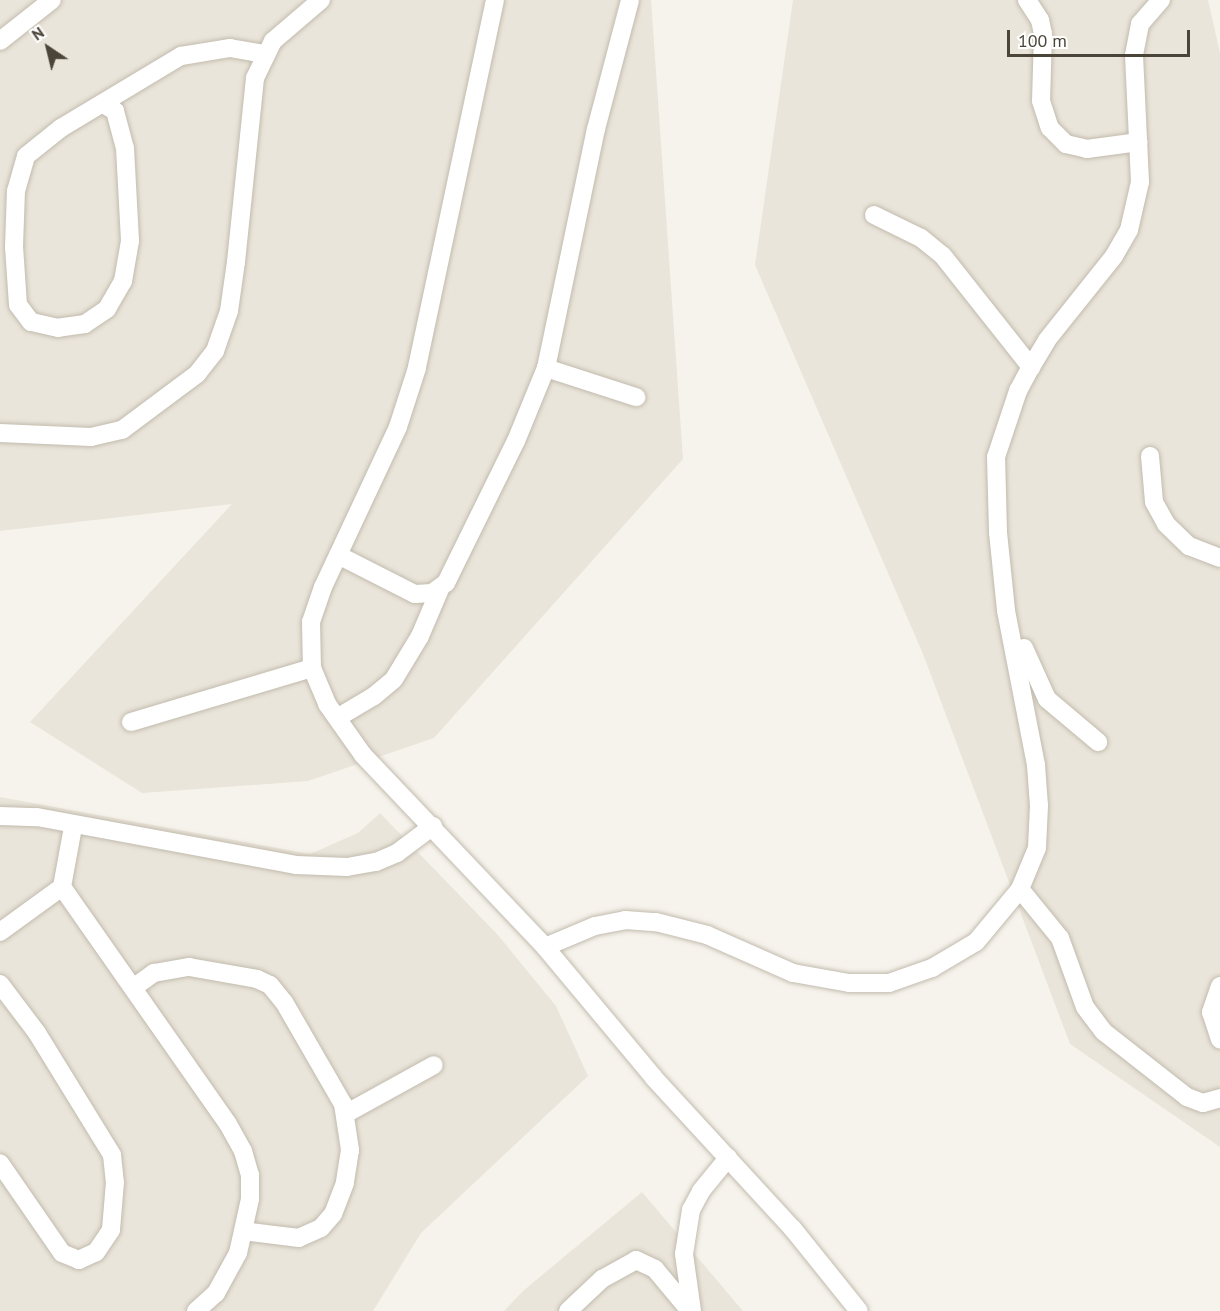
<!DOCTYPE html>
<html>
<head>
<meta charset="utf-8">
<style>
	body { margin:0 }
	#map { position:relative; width:1220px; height:1311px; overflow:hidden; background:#f6f3ec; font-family:"PT Sans",sans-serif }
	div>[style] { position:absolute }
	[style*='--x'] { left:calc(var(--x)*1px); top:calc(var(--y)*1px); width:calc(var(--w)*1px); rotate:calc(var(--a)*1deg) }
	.residential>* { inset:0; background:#eae5da }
	.roads { filter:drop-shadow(0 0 2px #c2bbae) drop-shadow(0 0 2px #c2bbae) }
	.minor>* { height:18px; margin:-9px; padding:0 9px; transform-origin:9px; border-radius:9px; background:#fff }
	span { translate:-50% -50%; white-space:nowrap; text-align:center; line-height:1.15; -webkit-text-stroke:4.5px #fff; paint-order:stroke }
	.north { position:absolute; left:18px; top:18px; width:60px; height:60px; -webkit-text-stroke:4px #fff; paint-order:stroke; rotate:325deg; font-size:16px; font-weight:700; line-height:24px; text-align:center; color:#4b4439 }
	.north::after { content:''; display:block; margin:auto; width:21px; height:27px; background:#4b4439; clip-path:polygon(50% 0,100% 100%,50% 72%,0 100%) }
	.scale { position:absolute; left:1007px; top:30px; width:183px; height:27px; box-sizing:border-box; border:3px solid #4b4439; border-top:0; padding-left:8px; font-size:18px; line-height:21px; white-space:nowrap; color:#4b4439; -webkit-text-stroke:4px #fff; paint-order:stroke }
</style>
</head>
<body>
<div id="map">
	<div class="residential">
		<div style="clip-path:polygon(0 0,651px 0,683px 459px,434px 738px,308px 781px,142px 793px,30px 722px,232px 504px,0 531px)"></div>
		<div style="clip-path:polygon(793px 0,1208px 0,1220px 53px,1220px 1147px,1070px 1044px,923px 654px,755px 265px)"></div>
		<div style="clip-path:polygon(0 797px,310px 854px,358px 833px,380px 813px,497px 934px,556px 1006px,588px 1076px,421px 1233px,373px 1311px,0 1311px)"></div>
		<div style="clip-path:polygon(642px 1192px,743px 1311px,504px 1311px,523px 1291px)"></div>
	</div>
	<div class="roads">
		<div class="minor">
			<div style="--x:495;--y:0;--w:376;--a:102"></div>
			<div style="--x:417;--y:368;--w:62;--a:107.9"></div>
			<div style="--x:398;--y:427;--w:177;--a:115.1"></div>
			<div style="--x:323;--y:587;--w:37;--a:109"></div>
			<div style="--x:311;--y:622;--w:46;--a:88.8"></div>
			<div style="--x:312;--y:668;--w:39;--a:67"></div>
			<div style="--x:327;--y:704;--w:62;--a:54.8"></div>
			<div style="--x:363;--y:755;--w:265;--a:46.5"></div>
			<div style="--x:545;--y:947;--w:170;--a:50.2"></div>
			<div style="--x:654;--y:1078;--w:205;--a:47.4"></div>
			<div style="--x:793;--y:1229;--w:105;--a:51.2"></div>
			<div style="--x:1027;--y:0;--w:24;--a:57"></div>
			<div style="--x:1040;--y:20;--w:14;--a:78"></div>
			<div style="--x:1043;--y:34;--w:67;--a:91.7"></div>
			<div style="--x:1041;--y:101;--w:28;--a:72"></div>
			<div style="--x:1050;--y:128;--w:23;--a:45"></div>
			<div style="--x:1066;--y:144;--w:22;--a:13"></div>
			<div style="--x:1087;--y:149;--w:52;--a:-7.7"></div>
			<div style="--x:0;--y:41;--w:66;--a:-38.3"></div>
			<div style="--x:103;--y:104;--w:14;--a:30"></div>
			<div style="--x:115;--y:111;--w:38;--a:75"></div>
			<div style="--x:125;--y:148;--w:93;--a:86.9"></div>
			<div style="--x:130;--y:241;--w:41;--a:99.9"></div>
			<div style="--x:123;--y:281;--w:32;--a:120"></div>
			<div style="--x:107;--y:309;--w:27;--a:146"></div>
			<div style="--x:85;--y:324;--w:27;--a:172"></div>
			<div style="--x:58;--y:328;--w:28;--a:-167"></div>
			<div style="--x:31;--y:322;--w:21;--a:-127"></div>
			<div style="--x:18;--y:305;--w:58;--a:-93.9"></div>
			<div style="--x:14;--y:247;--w:56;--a:-88"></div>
			<div style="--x:16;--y:191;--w:36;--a:-74"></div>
			<div style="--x:26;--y:156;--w:45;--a:-38.7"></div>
			<div style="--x:61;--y:128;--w:140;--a:-31"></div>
			<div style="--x:181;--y:56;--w:50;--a:-9.3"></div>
			<div style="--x:230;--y:48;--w:34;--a:10"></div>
			<div style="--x:874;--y:215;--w:52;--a:26.1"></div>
			<div style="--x:921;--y:238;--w:28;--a:39"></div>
			<div style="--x:943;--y:256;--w:142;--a:51.6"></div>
			<div style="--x:546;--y:368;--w:95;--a:17.9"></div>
			<div style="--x:0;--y:433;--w:91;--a:2.5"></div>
			<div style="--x:91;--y:437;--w:32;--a:-13"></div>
			<div style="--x:122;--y:430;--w:94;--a:-36.7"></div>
			<div style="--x:197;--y:374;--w:29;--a:-52"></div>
			<div style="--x:215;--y:351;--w:42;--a:-70.7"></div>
			<div style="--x:229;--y:311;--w:49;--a:-81.9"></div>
			<div style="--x:236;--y:262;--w:185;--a:-84.1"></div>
			<div style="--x:255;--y:78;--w:41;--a:-64.1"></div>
			<div style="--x:273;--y:41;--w:63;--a:-40.5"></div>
			<div style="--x:1150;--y:456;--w:46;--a:85"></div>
			<div style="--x:1154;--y:502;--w:25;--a:61"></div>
			<div style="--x:1166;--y:524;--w:32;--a:44"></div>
			<div style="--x:1189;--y:546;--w:33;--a:21"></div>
			<div style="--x:338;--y:555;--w:86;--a:26.9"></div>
			<div style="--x:415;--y:594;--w:17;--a:-3"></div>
			<div style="--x:432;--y:593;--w:17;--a:-36"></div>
			<div style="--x:446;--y:583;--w:158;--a:-63.8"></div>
			<div style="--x:516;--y:441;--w:79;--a:-67.7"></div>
			<div style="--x:546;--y:368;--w:244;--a:-78.2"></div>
			<div style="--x:596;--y:129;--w:133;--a:-75.2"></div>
			<div style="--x:1024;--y:648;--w:56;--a:65.7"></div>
			<div style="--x:1047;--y:699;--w:67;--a:40.1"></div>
			<div style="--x:337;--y:718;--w:43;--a:-30.7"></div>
			<div style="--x:374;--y:696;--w:26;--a:-40"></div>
			<div style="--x:394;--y:679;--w:50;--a:-58.8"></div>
			<div style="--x:420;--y:636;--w:51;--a:-66.9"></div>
			<div style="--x:131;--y:722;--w:189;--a:-16.6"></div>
			<div style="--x:0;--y:816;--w:37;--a:2"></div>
			<div style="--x:37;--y:817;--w:263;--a:10.5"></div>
			<div style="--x:296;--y:865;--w:51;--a:2.2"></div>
			<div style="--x:347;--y:867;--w:29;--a:-10"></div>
			<div style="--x:376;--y:862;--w:23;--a:-23"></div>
			<div style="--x:397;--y:853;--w:45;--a:-36.9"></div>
			<div style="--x:73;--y:827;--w:61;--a:100.4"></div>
			<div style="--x:62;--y:887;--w:289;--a:55"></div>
			<div style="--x:228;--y:1124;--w:31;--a:61"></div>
			<div style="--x:243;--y:1151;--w:25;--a:74"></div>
			<div style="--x:250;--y:1175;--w:24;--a:90"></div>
			<div style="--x:250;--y:1199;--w:55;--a:102.5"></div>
			<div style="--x:238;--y:1253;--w:46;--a:118.8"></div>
			<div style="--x:216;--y:1293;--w:27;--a:138"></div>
			<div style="--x:1020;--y:889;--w:63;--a:50.8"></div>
			<div style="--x:1060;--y:938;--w:73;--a:70.1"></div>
			<div style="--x:1085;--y:1007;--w:31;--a:53"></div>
			<div style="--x:1104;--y:1032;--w:105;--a:38.1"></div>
			<div style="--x:1187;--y:1097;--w:17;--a:21"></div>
			<div style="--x:1203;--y:1103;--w:18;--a:-16"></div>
			<div style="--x:0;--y:932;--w:77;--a:-36"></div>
			<div style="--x:545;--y:947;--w:54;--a:-22.8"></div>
			<div style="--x:595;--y:926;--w:31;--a:-11"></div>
			<div style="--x:625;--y:920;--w:31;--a:4"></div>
			<div style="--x:656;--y:922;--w:53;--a:14.3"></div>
			<div style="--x:707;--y:935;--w:94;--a:23.8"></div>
			<div style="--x:793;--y:973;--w:57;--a:10.1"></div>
			<div style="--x:849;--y:983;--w:40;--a:0"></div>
			<div style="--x:889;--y:983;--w:46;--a:-19.2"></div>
			<div style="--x:932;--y:968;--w:51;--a:-30.6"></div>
			<div style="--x:976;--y:942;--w:69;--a:-50.3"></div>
			<div style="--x:1020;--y:889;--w:44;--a:-67.5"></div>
			<div style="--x:1037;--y:848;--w:42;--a:-87.3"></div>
			<div style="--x:1039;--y:806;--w:41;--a:-94.2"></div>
			<div style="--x:1036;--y:765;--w:158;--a:-101"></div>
			<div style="--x:1006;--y:610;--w:78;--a:-95.9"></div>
			<div style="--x:998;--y:532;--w:75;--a:-91.5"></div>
			<div style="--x:996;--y:457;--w:70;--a:-71.6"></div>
			<div style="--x:1018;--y:391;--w:27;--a:-62"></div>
			<div style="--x:1031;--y:367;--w:31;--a:-59"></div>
			<div style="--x:1047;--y:340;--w:107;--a:-51.4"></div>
			<div style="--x:1114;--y:256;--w:30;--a:-60"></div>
			<div style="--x:1129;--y:230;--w:49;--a:-77.1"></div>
			<div style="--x:1140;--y:182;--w:127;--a:-92.7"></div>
			<div style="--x:1134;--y:55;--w:32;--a:-79"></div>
			<div style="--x:1140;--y:24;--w:32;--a:-49"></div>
			<div style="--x:0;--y:984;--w:61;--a:52.9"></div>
			<div style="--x:37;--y:1033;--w:143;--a:58.4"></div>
			<div style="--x:112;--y:1155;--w:27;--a:84"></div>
			<div style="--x:115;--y:1182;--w:48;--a:94.8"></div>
			<div style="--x:111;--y:1230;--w:27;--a:124"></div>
			<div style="--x:96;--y:1252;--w:19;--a:155"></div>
			<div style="--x:79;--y:1260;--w:18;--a:-158"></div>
			<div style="--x:62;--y:1253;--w:109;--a:-124.6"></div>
			<div style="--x:1220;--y:986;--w:28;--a:109"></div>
			<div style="--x:1211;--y:1012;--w:29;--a:72"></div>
			<div style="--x:133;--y:988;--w:26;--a:-36"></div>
			<div style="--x:154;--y:973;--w:36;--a:-10"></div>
			<div style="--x:189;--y:967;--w:69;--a:10"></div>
			<div style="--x:257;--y:979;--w:14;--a:25"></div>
			<div style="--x:270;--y:985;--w:22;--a:51"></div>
			<div style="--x:284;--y:1002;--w:118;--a:60"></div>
			<div style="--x:343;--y:1104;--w:47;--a:81.3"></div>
			<div style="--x:350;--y:1150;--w:33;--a:99"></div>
			<div style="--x:345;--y:1183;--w:33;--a:111"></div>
			<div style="--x:333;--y:1214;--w:18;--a:131"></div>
			<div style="--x:321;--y:1228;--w:24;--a:156"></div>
			<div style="--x:299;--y:1238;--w:56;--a:-172.9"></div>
			<div style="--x:347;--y:1113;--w:99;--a:-28.9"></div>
			<div style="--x:568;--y:1311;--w:47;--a:-43.3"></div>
			<div style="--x:602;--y:1279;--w:39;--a:-29"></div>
			<div style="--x:636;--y:1260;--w:21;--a:25"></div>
			<div style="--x:655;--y:1269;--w:55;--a:50.2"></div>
			<div style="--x:692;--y:1311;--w:58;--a:-98"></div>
			<div style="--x:684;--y:1254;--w:45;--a:-81"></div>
			<div style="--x:691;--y:1210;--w:21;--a:-62"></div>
			<div style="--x:701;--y:1191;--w:43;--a:-50.7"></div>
		</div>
	</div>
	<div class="north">N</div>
	<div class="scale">100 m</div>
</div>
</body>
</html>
